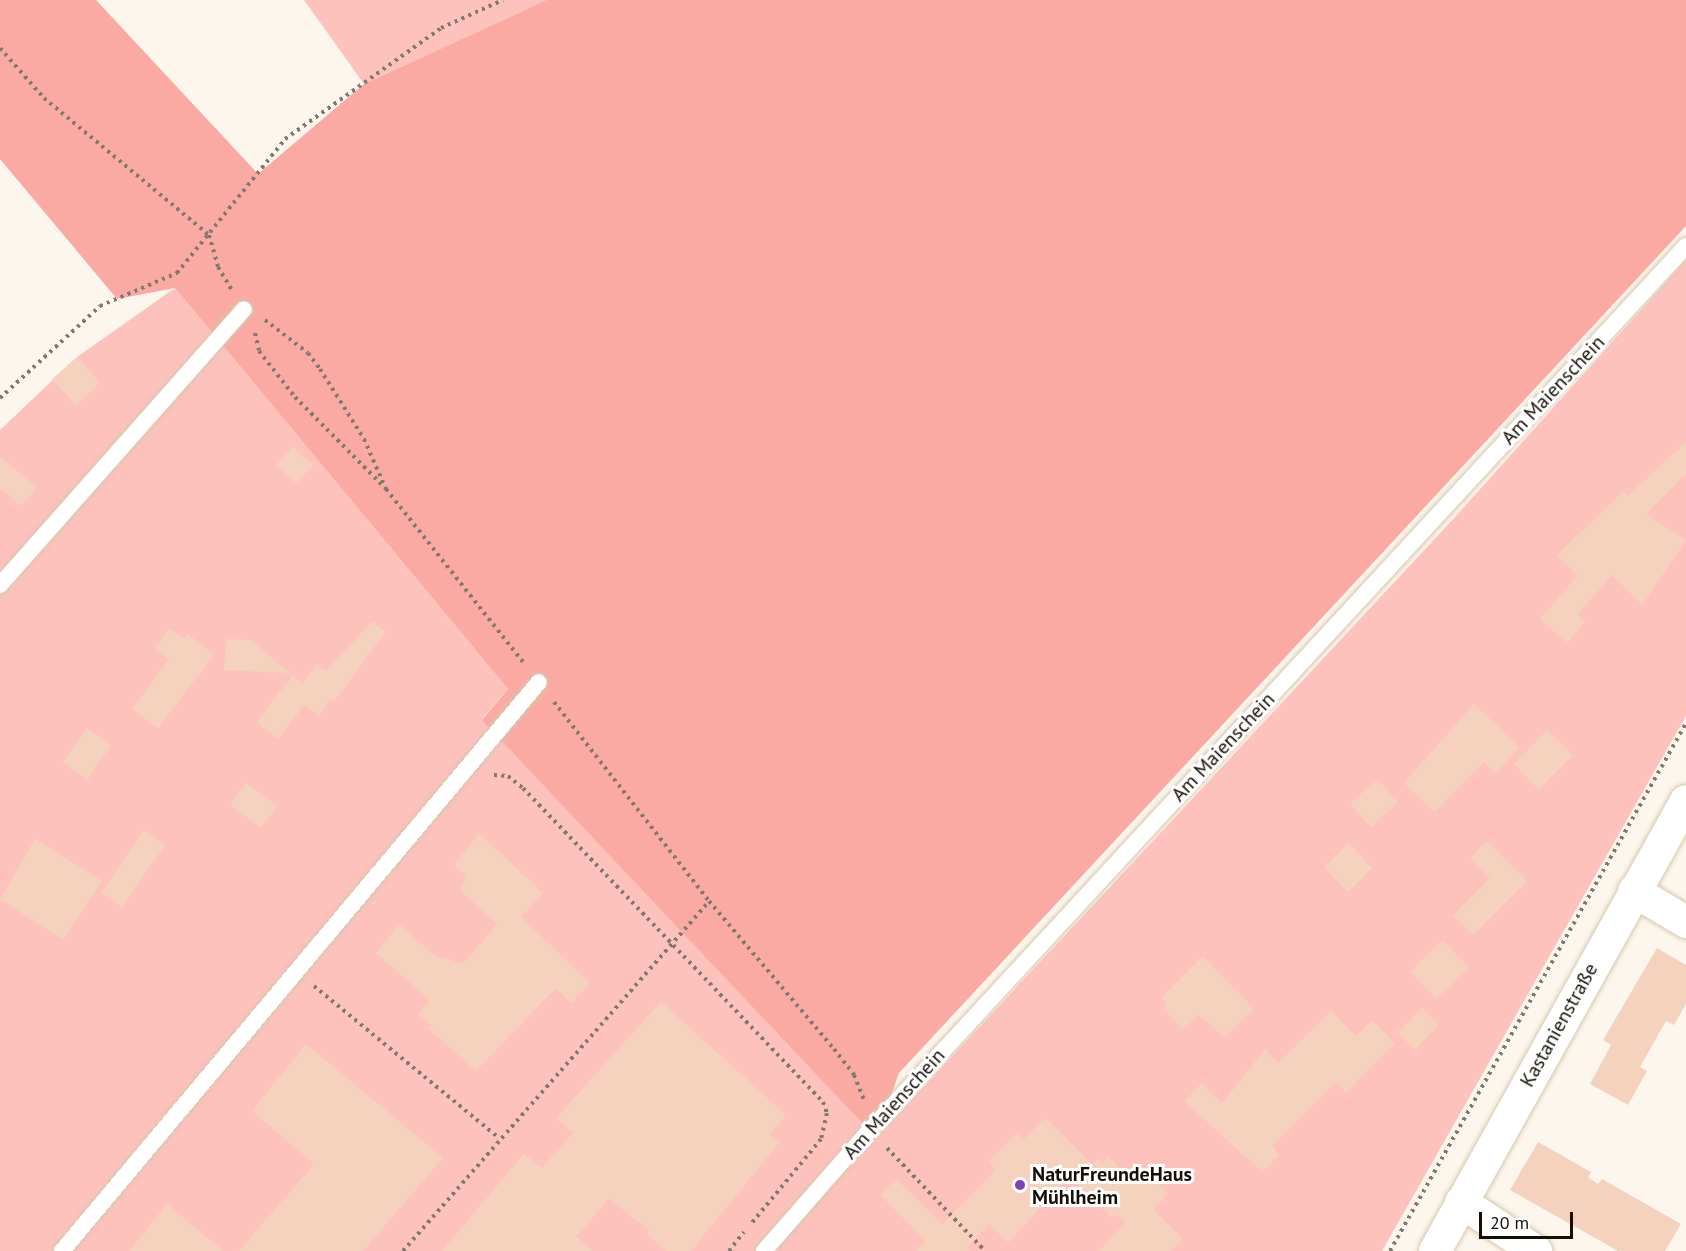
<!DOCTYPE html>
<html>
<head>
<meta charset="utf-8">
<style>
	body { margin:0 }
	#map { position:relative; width:1686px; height:1251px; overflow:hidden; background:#fdf6ec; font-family:"PT Sans",sans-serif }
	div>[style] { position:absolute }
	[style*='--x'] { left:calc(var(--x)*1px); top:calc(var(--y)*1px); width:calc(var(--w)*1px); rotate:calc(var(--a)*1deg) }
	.green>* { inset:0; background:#fec2bc }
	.forest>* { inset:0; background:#fbaaa3 }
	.building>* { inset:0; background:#f5d2bd }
	.path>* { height:4px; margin-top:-2px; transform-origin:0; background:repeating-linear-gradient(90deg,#807970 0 3px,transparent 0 7.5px) }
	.roads { filter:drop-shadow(0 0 2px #d7c7ae) drop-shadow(0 0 2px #d7c7ae) }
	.lane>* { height:16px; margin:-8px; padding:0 8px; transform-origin:8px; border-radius:8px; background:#fff }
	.street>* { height:32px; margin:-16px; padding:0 16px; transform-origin:16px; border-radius:16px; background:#fff }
	.dots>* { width:16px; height:16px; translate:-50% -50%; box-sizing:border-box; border:3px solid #fff; border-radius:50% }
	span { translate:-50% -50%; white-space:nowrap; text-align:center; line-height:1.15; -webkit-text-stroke:6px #fff; paint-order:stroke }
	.street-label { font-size:20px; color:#150f07 }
	.poi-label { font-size:20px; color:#150f07; font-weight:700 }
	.left { translate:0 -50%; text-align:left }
	.scale { position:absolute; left:1479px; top:1212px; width:94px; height:27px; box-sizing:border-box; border:3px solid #150f07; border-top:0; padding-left:8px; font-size:18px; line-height:21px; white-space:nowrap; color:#150f07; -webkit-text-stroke:4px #fff; paint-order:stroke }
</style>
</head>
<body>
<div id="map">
	<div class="green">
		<div style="clip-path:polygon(304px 0,548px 0,364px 84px)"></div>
		<div style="clip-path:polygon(1686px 260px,1686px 716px,1382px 1251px,0 1251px,0 430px,77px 357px,175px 288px,508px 689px,482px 719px,876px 1138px,1456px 516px)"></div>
	</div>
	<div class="forest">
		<div style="clip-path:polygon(0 0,96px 0,258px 174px,364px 84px,547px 0,1686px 0,1686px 226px,899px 1073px,876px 1138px,482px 720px,508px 689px,175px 288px,117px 299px,0 159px)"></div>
	</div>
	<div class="building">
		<div style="clip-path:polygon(77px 357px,100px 383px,76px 405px,52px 379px)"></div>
		<div style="clip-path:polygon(1686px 442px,1686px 474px,1646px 514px,1686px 540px,1642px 605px,1612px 575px,1577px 615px,1585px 622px,1567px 643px,1540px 619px,1577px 576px,1557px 555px,1624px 491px,1628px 496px)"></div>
		<div style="clip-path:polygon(293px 447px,313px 465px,296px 484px,276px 465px)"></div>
		<div style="clip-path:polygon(0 457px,37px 487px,21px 506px,0 488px)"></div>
		<div style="clip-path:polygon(373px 621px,385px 632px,334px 702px,331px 699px,319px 716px,304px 705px,278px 739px,257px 722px,293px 675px,302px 683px,316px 664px,326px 671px)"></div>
		<div style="clip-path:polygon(170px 628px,184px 639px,188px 634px,214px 655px,158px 728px,132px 709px,169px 659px,155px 648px)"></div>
		<div style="clip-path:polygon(226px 639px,250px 640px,290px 673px,224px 670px)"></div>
		<div style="clip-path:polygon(1474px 704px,1520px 747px,1495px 773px,1484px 762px,1435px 812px,1404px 783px)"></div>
		<div style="clip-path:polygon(87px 728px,111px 746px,87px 779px,63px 762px)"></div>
		<div style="clip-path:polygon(1547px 730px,1573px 755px,1539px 790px,1514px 764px)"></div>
		<div style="clip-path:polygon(1377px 779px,1398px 802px,1371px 827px,1350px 804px)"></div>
		<div style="clip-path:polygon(246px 783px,277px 806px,261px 828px,230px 805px)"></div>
		<div style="clip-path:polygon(144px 830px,165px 845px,122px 907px,101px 893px)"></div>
		<div style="clip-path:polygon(479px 833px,543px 893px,521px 917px,590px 983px,571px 1003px,556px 988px,476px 1071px,428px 1028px,431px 1025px,418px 1014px,430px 1000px,376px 953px,399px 924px,434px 955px,463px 964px,497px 924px,460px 890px,466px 876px,454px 865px)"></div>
		<div style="clip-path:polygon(35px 839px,102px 881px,63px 940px,0 899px)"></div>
		<div style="clip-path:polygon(1487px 841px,1528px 881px,1473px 935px,1453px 916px,1490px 878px,1470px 858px)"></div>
		<div style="clip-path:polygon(1349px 843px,1372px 868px,1348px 892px,1324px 867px)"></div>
		<div style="clip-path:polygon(1443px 940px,1469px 968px,1436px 999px,1410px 971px)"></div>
		<div style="clip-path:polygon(1657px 948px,1686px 965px,1686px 1004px,1674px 1025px,1666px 1021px,1640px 1067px,1647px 1071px,1628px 1105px,1590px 1084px,1611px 1045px,1603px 1040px)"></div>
		<div style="clip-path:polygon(1203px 956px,1254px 1009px,1225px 1037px,1198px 1015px,1183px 1030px,1163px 1009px,1167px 1005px,1161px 998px)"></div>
		<div style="clip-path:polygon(661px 1002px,786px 1115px,769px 1135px,779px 1143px,691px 1251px,666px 1251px,647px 1235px,650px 1231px,609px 1199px,576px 1237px,592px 1251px,442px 1251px,524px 1154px,542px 1168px,573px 1133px,556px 1118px)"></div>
		<div style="clip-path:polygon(1422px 1008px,1439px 1024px,1415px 1050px,1398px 1033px)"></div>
		<div style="clip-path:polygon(1331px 1011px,1356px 1036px,1372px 1020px,1395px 1043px,1346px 1093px,1336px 1082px,1272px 1146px,1280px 1155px,1262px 1172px,1184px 1101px,1202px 1083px,1222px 1104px,1265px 1049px,1278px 1063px)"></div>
		<div style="clip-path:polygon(306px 1044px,443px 1158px,363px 1251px,239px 1251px,314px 1164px,252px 1111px)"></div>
		<div style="clip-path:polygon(1045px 1118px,1092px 1164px,1098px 1159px,1103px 1163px,1108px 1157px,1128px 1176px,1139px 1166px,1168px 1193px,1153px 1209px,1183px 1239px,1171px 1251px,1099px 1251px,1126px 1222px,1117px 1214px,1113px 1218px,1070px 1176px,1008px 1243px,989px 1224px,967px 1247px,970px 1251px,916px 1251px,926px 1241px,880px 1195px,896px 1179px,942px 1224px,996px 1170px,988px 1162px,1017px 1133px,1023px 1140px)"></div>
		<div style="clip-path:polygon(1538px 1142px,1591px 1172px,1588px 1177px,1598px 1184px,1602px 1179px,1681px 1224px,1665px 1251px,1618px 1251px,1510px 1190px)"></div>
		<div style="clip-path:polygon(167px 1204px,223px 1251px,129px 1251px)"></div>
	</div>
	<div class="path">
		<div style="--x:0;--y:48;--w:67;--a:48.7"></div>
		<div style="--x:44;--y:98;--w:214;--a:39.7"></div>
		<div style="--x:209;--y:235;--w:33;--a:74"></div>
		<div style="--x:218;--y:267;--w:27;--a:59"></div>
		<div style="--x:265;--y:320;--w:54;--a:37.5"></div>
		<div style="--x:308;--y:353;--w:20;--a:53"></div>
		<div style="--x:320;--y:369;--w:83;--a:57.8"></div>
		<div style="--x:364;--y:439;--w:55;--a:66.3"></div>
		<div style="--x:386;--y:489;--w:222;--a:51.6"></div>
		<div style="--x:255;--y:333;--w:18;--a:77"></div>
		<div style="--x:259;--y:351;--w:58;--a:52"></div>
		<div style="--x:295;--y:397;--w:127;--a:45.3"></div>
		<div style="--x:0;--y:398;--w:136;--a:-42.6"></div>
		<div style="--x:100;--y:306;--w:84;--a:-23.2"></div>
		<div style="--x:177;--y:273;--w:172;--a:-51.1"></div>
		<div style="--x:285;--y:139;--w:191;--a:-35.4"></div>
		<div style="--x:441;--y:28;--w:68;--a:-24.3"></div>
		<div style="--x:554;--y:702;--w:252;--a:52.1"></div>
		<div style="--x:709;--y:901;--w:194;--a:49.8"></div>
		<div style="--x:834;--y:1049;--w:33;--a:52"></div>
		<div style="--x:854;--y:1075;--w:27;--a:68"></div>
		<div style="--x:494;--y:775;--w:14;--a:4"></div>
		<div style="--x:508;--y:776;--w:19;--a:39"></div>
		<div style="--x:523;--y:788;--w:434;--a:46.3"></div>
		<div style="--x:823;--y:1102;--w:12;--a:70"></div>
		<div style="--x:827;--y:1113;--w:27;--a:103"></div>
		<div style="--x:821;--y:1139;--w:110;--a:129.5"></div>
		<div style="--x:314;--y:986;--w:239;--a:39.4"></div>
		<div style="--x:887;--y:1148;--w:142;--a:46.4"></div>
		<div style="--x:403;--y:1251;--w:465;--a:-48.8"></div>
		<div style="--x:729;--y:1251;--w:24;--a:-52"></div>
		<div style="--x:1390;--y:1251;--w:605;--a:-60.72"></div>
	</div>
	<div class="roads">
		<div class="lane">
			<div style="--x:0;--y:585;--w:368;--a:-48.5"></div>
			<div style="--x:62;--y:1251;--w:742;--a:-50.03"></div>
			<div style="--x:764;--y:1251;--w:161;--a:-48.8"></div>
			<div style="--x:870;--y:1130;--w:1203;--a:-47.29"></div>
		</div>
		<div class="street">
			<div style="--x:1634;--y:891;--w:61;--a:30.8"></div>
			<div style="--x:1461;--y:1202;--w:90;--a:33.2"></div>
			<div style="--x:1435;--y:1251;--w:515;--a:-60.85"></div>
		</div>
	</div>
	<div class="dots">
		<div style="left:1020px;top:1185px;background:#803fb3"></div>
	</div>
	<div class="street-label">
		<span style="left:1553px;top:390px;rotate:-47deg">Am Maienschein</span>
		<span style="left:1223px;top:747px;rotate:-47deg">Am Maienschein</span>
		<span style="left:1559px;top:1025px;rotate:-61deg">Kastanienstraße</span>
		<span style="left:894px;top:1104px;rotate:-48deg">Am Maienschein</span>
	</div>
	<div class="poi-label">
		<span class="left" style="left:1032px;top:1186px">NaturFreundeHaus<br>Mühlheim</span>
	</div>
	<div class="scale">20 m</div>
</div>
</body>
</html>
